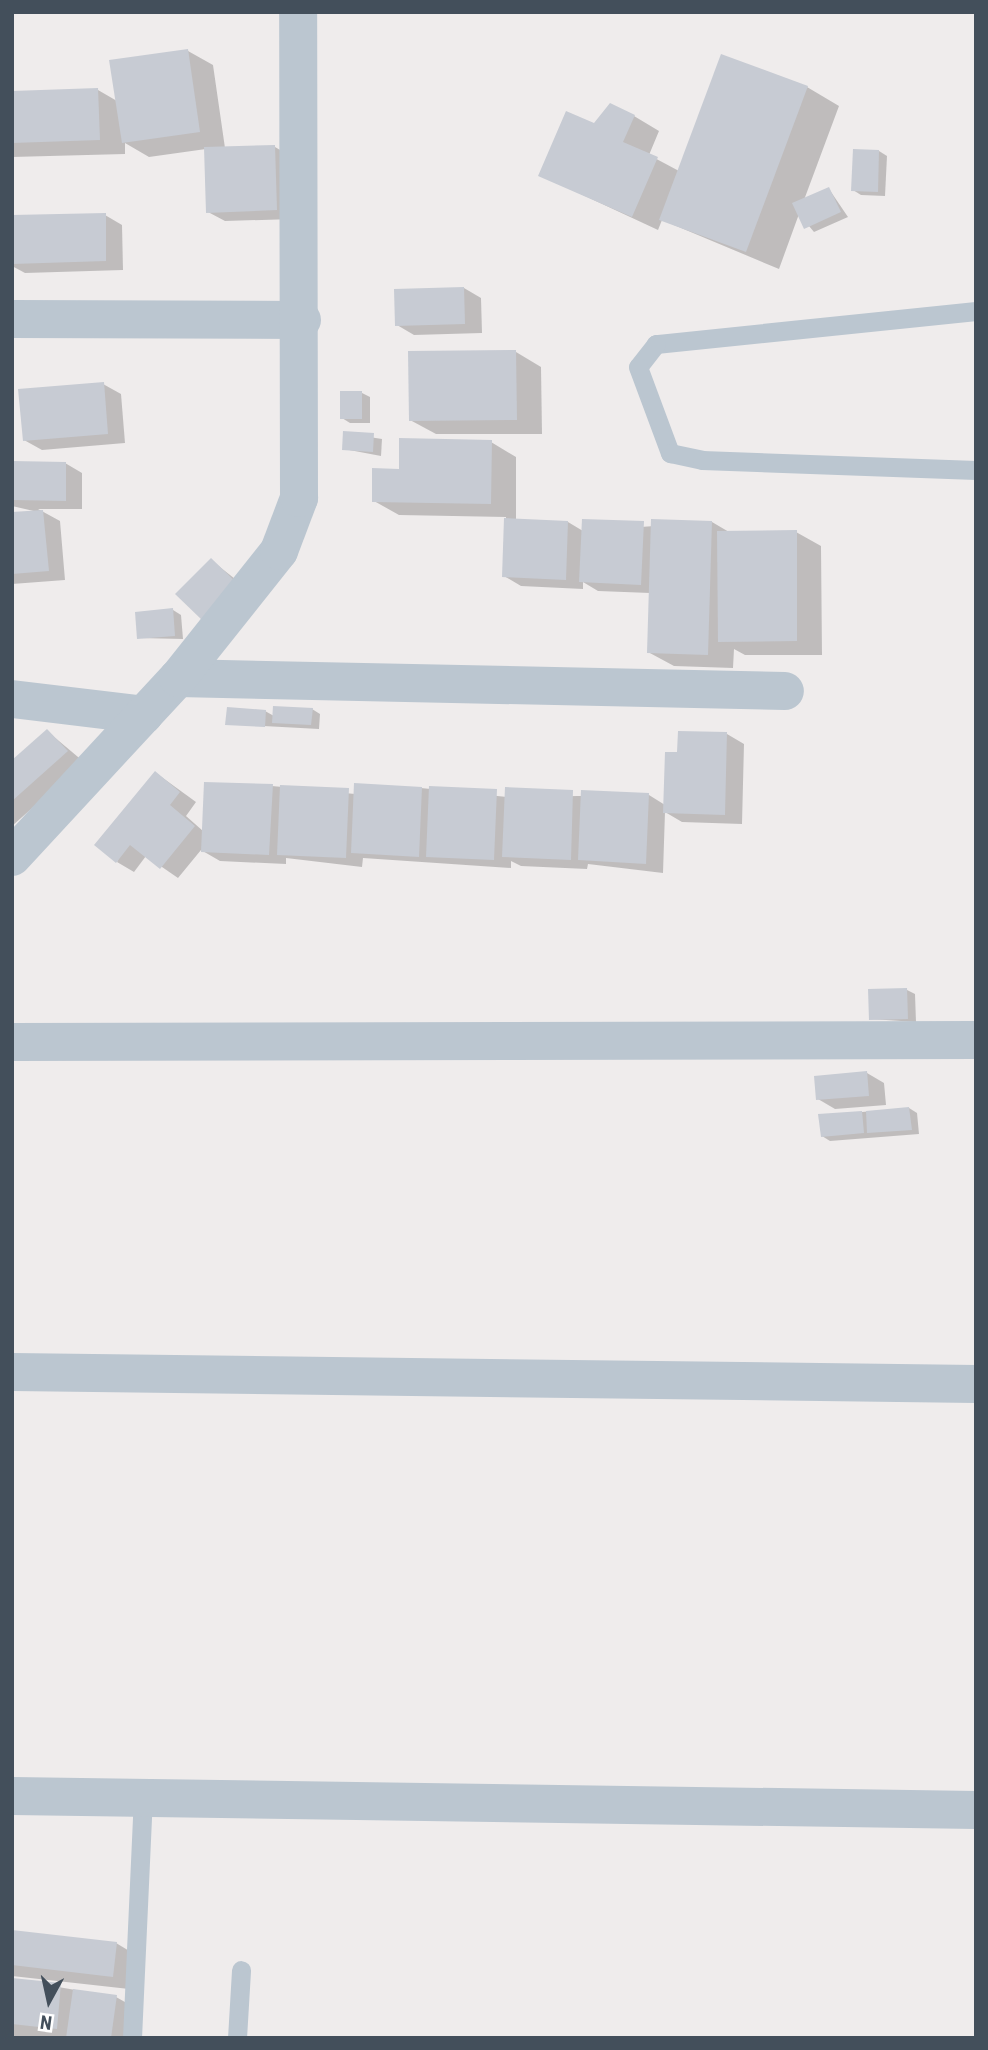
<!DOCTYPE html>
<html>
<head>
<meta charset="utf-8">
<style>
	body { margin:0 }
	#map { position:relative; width:988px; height:2050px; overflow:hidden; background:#efecec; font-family:"Roboto Condensed",sans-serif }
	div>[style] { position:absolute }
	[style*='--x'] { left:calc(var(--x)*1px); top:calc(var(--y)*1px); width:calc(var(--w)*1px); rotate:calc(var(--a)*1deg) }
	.shadow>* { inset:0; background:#0003 }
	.building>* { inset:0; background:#c7cbd3 }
	.service>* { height:19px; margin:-9.5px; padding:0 9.5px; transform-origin:9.5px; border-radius:9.5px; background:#bbc6d0 }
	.minor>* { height:38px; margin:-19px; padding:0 19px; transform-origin:19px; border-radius:19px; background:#bbc6d0 }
	.tertiary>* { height:38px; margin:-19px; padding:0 19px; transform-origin:19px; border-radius:19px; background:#bbc6d0 }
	span { translate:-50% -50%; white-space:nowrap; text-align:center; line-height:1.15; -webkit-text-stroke:5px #fff; paint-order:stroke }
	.frame { position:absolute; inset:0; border:14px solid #434f5b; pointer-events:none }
	.north { position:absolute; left:14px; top:1966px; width:70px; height:70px; -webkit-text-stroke:5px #fff; paint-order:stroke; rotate:188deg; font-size:19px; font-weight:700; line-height:28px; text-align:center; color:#434f5b }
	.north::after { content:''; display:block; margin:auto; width:24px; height:32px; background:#434f5b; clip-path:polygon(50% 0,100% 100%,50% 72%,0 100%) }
</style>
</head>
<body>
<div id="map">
	<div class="shadow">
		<div style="clip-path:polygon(188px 51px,213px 65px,225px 148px,275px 147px,292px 157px,294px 219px,225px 221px,208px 212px,206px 149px,149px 157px,125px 143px,125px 154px,12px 157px,12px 93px,98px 90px,117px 101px)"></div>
		<div style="clip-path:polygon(807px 87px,839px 106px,804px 200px,829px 189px,848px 217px,814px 232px,799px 214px,779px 269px,662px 220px,658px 230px,540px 175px,594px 126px,634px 116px,659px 131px,649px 155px,679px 171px)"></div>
		<div style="clip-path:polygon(879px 151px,887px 156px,885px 196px,861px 195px,853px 190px)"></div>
		<div style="clip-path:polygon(105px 215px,122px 225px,123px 270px,25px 273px,12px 266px,12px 217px)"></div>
		<div style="clip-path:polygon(464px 288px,481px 298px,482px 333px,414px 335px,397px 325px)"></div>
		<div style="clip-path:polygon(516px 352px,541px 367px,542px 434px,436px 434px,410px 420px)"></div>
		<div style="clip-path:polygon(103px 384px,121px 394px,125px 443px,42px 450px,24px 440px)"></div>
		<div style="clip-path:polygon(362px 393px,370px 397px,370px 423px,350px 423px,342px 418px)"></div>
		<div style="clip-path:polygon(344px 433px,382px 439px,381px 456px,344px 449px)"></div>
		<div style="clip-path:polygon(491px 442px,516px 457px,516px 520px,568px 522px,583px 531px,712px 522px,729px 532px,796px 532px,821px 546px,822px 655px,745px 655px,734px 649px,733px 668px,674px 666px,648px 652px,650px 593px,598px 591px,583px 582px,583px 589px,521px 586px,504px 576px,506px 517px,399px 515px,374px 501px,400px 471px)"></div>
		<div style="clip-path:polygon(12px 463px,65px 463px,82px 473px,82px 509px,38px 509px,60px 521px,65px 580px,12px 584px,12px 514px,38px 512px,12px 506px)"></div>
		<div style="clip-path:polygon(211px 560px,254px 594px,220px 628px)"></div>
		<div style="clip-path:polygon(173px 610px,181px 615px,183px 639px,139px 638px)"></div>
		<div style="clip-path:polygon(312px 709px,320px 714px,319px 729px,227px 724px,265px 711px,274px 716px)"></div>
		<div style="clip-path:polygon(47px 731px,84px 762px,12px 826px,12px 762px)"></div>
		<div style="clip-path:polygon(727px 734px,744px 744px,742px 824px,682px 822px,665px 812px,663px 873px,588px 864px,587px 869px,521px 866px,511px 861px,511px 868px,363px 858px,362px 867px,286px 858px,286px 864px,220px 861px,201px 850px,178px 878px,146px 856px,134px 872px,117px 862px,156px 773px,196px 802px,186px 816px,203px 831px,272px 786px,355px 794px,421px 788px,507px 797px,649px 795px,665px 805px,679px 754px)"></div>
		<div style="clip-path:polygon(907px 990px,915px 994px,916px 1022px,871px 1019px)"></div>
		<div style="clip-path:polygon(867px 1073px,884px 1083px,886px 1105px,835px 1109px,818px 1099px)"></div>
		<div style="clip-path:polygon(909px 1108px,917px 1113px,919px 1134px,830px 1141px,822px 1136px,862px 1112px)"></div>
		<div style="clip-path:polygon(12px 1932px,116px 1943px,141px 1958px,138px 1990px,12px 1976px)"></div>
		<div style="clip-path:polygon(12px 1979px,116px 1997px,141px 2011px,138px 2038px,12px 2038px)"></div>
	</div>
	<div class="building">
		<div style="clip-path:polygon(188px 49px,200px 132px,122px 143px,109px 60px)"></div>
		<div style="clip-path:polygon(721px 54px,808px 86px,746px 252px,659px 220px)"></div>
		<div style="clip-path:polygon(98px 88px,100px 140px,12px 143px,12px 91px)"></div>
		<div style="clip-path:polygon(610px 103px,635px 115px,623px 142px,658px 157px,632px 217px,538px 176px,566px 111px,594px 123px)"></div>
		<div style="clip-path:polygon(275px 145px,277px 210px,206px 213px,204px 147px)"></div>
		<div style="clip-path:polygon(853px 149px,879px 150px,878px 192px,851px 191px)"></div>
		<div style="clip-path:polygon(829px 187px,841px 212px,804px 229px,792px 203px)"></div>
		<div style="clip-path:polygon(106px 213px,106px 261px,12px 264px,12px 215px)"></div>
		<div style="clip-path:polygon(464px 287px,465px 324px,395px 326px,394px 289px)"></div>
		<div style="clip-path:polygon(516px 350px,517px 420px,409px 421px,408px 351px)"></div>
		<div style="clip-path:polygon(104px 382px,108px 434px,23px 441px,18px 389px)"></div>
		<div style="clip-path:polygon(340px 391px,362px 391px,362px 419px,340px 419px)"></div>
		<div style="clip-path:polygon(343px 431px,374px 433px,373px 452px,342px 450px)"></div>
		<div style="clip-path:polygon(399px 438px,492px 440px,491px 504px,372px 502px,372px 468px,399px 469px)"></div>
		<div style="clip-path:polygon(12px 461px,66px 462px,66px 501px,12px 500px)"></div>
		<div style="clip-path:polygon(43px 510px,49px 571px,12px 574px,12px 512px)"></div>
		<div style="clip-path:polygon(504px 518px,568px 521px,566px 580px,502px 577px)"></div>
		<div style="clip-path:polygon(582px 519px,644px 521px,641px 585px,579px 582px)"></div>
		<div style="clip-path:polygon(651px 519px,712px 521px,708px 655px,647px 653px)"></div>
		<div style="clip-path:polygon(797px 530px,797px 641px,718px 642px,717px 531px)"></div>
		<div style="clip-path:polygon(211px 558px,238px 584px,202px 620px,175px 594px)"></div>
		<div style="clip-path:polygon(173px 608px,175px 636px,137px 639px,135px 612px)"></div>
		<div style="clip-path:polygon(273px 706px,313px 708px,311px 725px,272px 723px)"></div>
		<div style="clip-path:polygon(227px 707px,266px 710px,265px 727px,225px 725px)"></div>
		<div style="clip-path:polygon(47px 729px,68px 751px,12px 801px,12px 760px)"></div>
		<div style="clip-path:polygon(678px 731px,727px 732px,725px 815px,663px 813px,665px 752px,677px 752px)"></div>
		<div style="clip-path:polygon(155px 771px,180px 792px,170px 805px,195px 826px,160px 869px,130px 845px,116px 863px,94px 845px)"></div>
		<div style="clip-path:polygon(204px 782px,273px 784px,269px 855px,201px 852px)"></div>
		<div style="clip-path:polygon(354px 783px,422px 787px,419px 857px,351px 853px)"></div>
		<div style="clip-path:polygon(280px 785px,349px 788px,346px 858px,277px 855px)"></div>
		<div style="clip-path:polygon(429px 786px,497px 789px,494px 860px,426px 857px)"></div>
		<div style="clip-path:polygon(505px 787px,573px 790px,571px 860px,502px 857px)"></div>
		<div style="clip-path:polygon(581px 790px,649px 793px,646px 864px,578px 860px)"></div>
		<div style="clip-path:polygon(907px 988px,908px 1019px,869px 1020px,868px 989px)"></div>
		<div style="clip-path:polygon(867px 1071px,869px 1096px,816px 1100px,814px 1076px)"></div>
		<div style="clip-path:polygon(909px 1107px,912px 1130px,867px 1133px,866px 1111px)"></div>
		<div style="clip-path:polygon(862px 1111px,864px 1133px,821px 1137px,818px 1114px)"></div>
		<div style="clip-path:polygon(12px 1930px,117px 1942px,113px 1977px,12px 1965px)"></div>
		<div style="clip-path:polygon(12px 1978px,61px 1983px,57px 2029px,12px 2024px)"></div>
		<div style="clip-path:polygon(73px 1989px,117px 1995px,111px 2038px,66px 2038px)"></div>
	</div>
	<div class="service">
		<div style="--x:976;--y:311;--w:322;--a:174.1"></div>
		<div style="--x:656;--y:344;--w:29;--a:128"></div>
		<div style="--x:638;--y:367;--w:92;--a:69.6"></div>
		<div style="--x:670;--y:453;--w:33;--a:12"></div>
		<div style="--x:702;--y:460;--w:274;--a:2.1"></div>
		<div style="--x:132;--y:2038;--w:240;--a:-87.4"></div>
		<div style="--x:237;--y:2038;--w:68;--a:-86.6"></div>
	</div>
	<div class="minor">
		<div style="--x:12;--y:319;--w:290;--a:0.2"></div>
		<div style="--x:178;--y:678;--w:607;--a:1.23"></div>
		<div style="--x:12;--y:699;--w:133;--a:6.9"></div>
		<div style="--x:12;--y:857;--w:244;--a:-47.2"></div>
		<div style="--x:178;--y:678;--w:162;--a:-51.5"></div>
		<div style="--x:279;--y:551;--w:57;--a:-69.3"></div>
		<div style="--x:299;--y:498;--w:486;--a:-90.1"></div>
		<div style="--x:12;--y:1042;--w:964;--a:-0.12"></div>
		<div style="--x:12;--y:1372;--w:964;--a:0.71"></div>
	</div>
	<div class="tertiary">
		<div style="--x:12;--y:1796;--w:964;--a:0.83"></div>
	</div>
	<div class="frame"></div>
	<div class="north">N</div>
</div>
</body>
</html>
